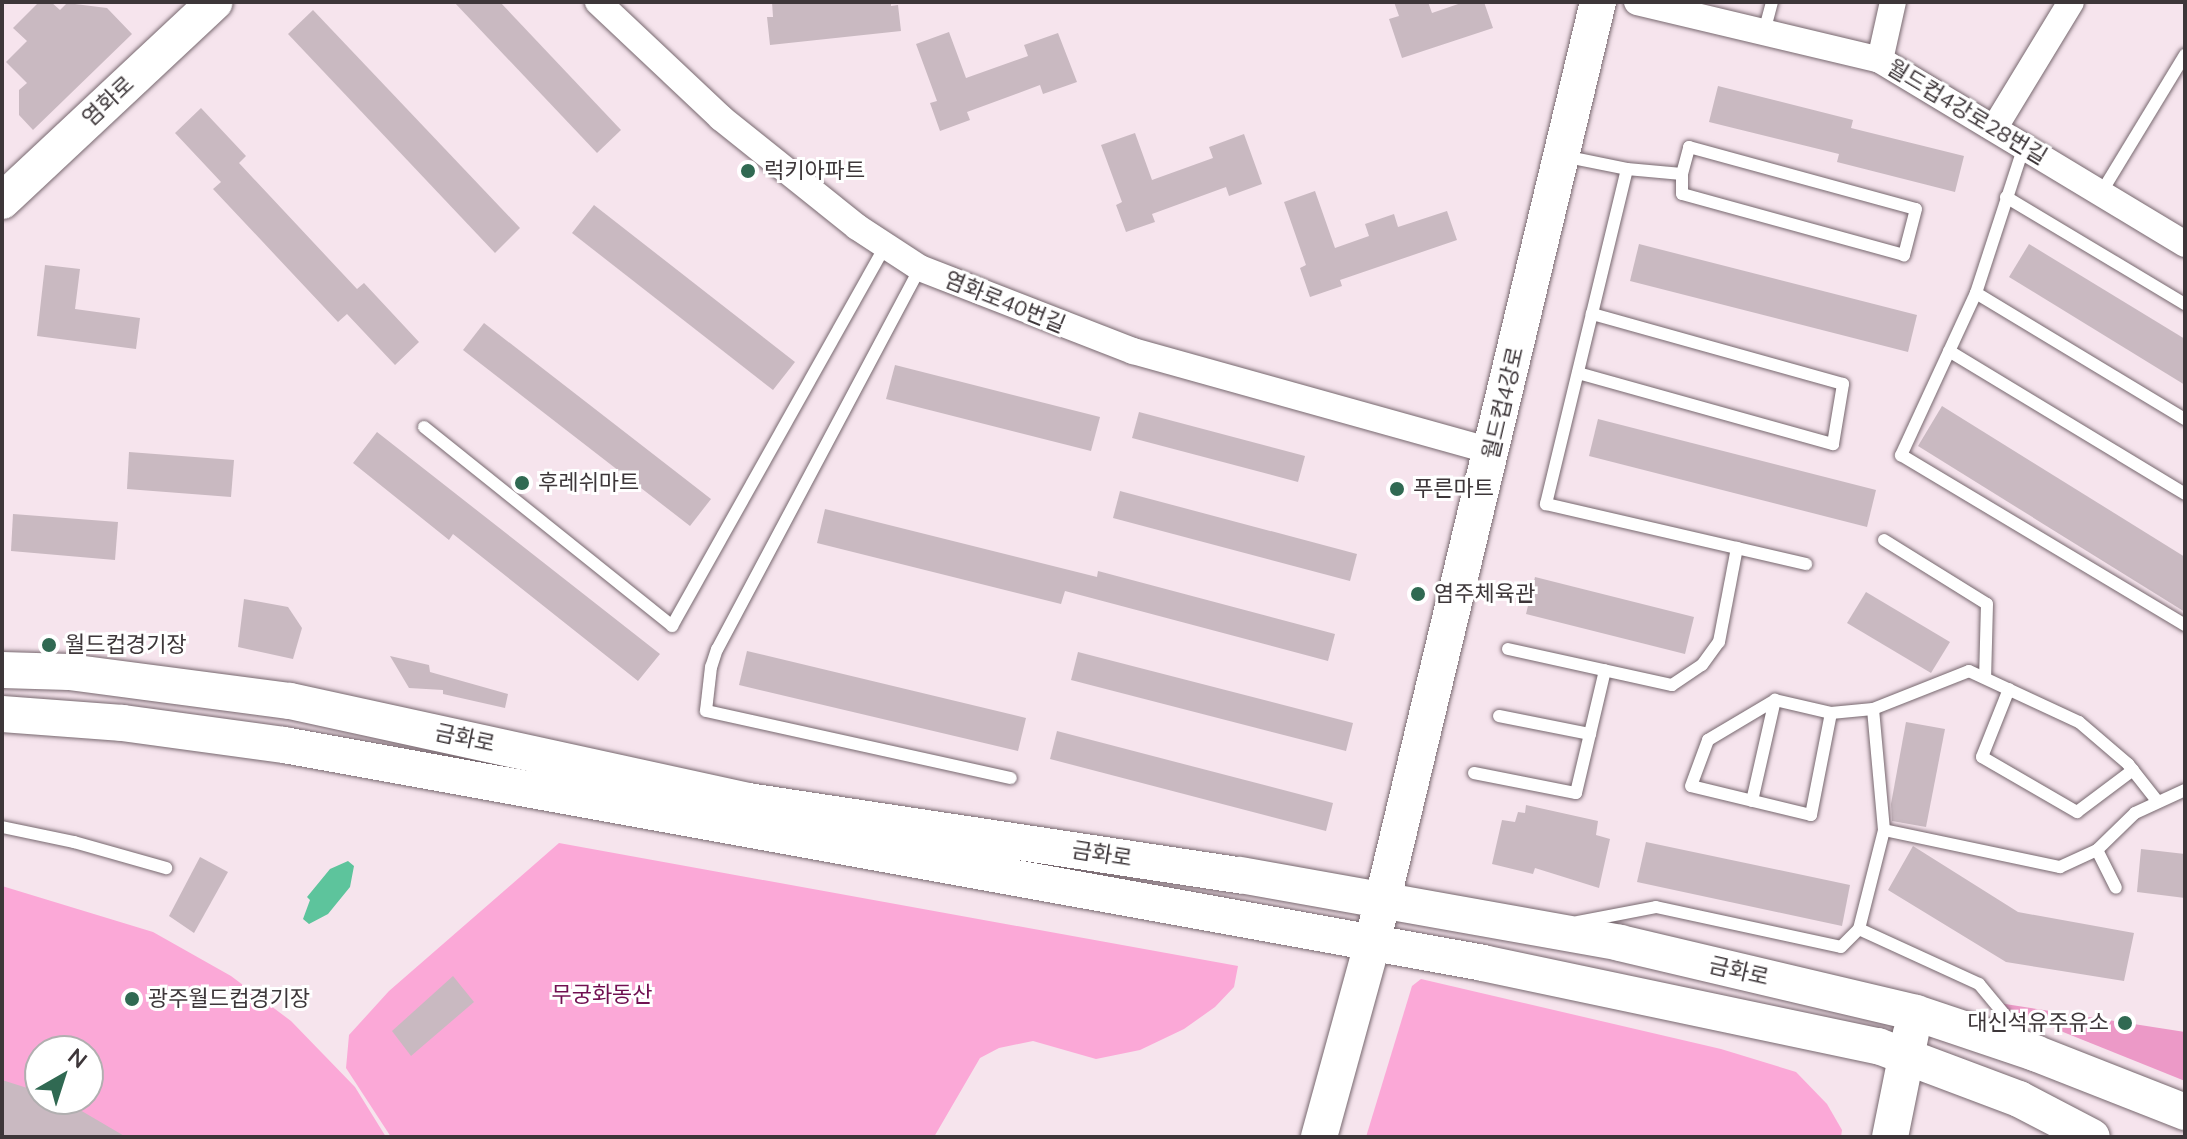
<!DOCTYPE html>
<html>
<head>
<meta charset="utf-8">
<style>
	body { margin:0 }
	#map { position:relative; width:2187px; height:1139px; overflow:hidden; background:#f6e4ed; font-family:Mulish,"Noto Sans KR",sans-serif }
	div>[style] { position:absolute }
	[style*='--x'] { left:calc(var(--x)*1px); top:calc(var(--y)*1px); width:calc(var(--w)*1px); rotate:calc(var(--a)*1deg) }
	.green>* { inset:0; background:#fba8d7 }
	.forest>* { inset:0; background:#ec99c7 }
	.water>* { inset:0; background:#5dc49c }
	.building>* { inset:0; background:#c9b9c1 }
	.roads { filter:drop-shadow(0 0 2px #77686f) drop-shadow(0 0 2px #77686f) }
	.lane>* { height:12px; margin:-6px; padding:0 6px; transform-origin:6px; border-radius:6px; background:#fff }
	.street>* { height:26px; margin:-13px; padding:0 13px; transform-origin:13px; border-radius:13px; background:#fff }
	.secondary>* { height:36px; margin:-18px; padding:0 18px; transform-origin:18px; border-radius:18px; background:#fff }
	.dots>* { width:22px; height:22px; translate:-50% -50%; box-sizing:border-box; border:4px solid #fff; border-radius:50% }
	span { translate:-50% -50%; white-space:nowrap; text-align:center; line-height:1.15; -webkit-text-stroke:6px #fff; paint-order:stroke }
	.street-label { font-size:22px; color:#3d3639 }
	.poi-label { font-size:22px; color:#3d3639 }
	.left { translate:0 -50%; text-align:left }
	.right { translate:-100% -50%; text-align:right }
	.park-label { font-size:22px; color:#701051 }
	.frame { position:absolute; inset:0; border:4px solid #3d3639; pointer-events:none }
	.north { position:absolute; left:24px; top:1035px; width:80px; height:80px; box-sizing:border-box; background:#fff; border:2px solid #b1afb0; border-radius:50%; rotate:39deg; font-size:22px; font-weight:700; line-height:32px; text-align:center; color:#3d3639 }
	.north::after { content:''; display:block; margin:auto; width:28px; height:36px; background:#306952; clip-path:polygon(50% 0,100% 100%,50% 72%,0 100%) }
</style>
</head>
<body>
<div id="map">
	<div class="green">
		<div style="clip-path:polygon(559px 843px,1238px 966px,1234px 987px,1215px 1007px,1184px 1029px,1140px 1050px,1096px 1059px,1033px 1041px,999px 1048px,980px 1058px,934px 1137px,391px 1137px,346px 1068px,349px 1035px,389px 991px)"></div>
		<div style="clip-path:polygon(evenodd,2px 886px,153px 932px,231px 976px,291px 1021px,355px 1087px,386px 1137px,2px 1137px,2px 886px,40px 1051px,88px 1051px,88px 1099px,40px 1099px,40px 1051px)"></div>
		<div style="clip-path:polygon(1421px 979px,1721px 1049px,1796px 1072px,1827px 1104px,1842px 1130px,1841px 1137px,1366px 1137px,1412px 986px)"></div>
	</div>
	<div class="forest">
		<div style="clip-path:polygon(1986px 1001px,2185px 1032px,2185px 1081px)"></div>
	</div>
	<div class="water">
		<div style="clip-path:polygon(348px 861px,354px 866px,350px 887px,328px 914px,309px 924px,303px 919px,310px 900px,307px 897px,330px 869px)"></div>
	</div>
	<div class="building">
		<div style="clip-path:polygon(39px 2px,51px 2px,60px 10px,67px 3px,107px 8px,132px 34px,33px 130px,19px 115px,19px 90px,27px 83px,6px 62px,27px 41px,13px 28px)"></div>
		<div style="clip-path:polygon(454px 2px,500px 2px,621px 130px,597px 153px)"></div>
		<div style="clip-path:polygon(772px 2px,891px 2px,891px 6px,898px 5px,901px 31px,770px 45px,767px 17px,773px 17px)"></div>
		<div style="clip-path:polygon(1394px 2px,1428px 2px,1432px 13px,1464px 2px,1484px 2px,1493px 28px,1402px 58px,1389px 19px,1399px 16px)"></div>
		<div style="clip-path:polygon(313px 10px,520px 228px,495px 253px,288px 34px)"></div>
		<div style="clip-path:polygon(949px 32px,966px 78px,1028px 56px,1024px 45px,1058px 33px,1077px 82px,1043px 94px,1040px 85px,967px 112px,970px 120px,940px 131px,930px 103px,937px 101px,916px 44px)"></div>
		<div style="clip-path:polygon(1718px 86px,1853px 120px,1851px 128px,1964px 156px,1955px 192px,1837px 162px,1839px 154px,1709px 122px)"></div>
		<div style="clip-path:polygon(201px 108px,246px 156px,239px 163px,357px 289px,364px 283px,419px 342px,395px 365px,347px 314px,338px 322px,213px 189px,221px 182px,175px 133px)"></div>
		<div style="clip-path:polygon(1135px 133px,1152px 180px,1213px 158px,1209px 147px,1244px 134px,1262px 184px,1229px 196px,1226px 187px,1152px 214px,1155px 222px,1126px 232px,1116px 205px,1122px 202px,1101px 145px)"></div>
		<div style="clip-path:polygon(1315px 191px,1335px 248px,1369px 236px,1365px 224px,1394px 214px,1398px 227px,1447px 211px,1457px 240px,1340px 280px,1342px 286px,1310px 297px,1300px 268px,1306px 265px,1284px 202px)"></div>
		<div style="clip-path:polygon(594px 205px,795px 362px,773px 390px,572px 233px)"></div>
		<div style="clip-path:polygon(1639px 244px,1917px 315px,1908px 352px,1630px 281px)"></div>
		<div style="clip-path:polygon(2029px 244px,2185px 339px,2185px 385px,2009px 277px)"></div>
		<div style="clip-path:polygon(45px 265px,80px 269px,75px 309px,140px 318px,136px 349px,37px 336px)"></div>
		<div style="clip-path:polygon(484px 323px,711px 499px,690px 526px,463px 350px)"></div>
		<div style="clip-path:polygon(895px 365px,1100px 417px,1091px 451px,886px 399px)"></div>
		<div style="clip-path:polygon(1942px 406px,2185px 557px,2185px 612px,1918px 446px)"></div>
		<div style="clip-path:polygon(1139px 412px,1305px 456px,1298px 482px,1132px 438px)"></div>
		<div style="clip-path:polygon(1598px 419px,1876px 490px,1867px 527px,1589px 456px)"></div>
		<div style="clip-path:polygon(377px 432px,660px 654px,638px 681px,453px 534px,449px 540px,353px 463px)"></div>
		<div style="clip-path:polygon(129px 452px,234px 460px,231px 497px,127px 489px)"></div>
		<div style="clip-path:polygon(1120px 491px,1357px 554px,1350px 581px,1113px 518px)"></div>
		<div style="clip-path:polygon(825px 509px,1097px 577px,1098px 571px,1335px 634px,1328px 661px,1065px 591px,1061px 604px,817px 543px)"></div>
		<div style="clip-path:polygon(13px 514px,118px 522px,115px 560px,11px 551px)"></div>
		<div style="clip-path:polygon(1535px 577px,1694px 617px,1685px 654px,1526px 614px)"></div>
		<div style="clip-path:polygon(1866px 592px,1950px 642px,1931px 673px,1847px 623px)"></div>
		<div style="clip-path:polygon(244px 599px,288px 607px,302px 628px,293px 659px,238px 647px)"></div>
		<div style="clip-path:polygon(747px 651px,1026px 718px,1018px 751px,739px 685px)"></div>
		<div style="clip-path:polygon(1078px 652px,1353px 723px,1346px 751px,1071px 680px)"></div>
		<div style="clip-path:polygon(390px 656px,429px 665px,430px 672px,508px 694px,505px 708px,443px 694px,443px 690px,409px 688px)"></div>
		<div style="clip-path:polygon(1906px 722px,1945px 729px,1926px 827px,1892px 821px,1891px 804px)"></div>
		<div style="clip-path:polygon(1057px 731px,1333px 803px,1326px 831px,1050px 759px)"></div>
		<div style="clip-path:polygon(1526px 805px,1598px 821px,1596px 835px,1610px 839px,1599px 888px,1535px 868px,1533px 874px,1492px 864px,1502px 820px,1515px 822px,1518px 812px,1525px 813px)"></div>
		<div style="clip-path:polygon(1646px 842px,1850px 885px,1842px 926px,1637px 882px)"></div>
		<div style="clip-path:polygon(1913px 846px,2018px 912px,2134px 933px,2124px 981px,2006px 962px,1888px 890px)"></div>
		<div style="clip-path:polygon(2141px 849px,2185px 854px,2185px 898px,2137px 892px)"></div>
		<div style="clip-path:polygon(200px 857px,228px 872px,194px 933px,169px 916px)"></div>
		<div style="clip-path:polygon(453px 976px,474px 1002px,411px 1056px,392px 1031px)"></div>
		<div style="clip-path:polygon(2px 1080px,40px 1092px,40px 1099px,55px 1099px,80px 1110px,126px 1137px,2px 1137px)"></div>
	</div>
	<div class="roads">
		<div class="lane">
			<div style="--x:1764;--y:32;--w:31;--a:-75"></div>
			<div style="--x:2024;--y:146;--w:155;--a:108.1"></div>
			<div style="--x:1976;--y:293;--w:179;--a:114.8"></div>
			<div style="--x:1901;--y:455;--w:331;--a:30.9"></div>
			<div style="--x:1563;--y:156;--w:65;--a:11.5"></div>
			<div style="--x:1627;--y:169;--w:345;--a:103.6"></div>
			<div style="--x:1546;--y:504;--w:267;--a:13"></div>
			<div style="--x:1627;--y:169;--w:55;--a:5.2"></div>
			<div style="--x:1682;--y:174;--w:28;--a:-75"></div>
			<div style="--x:1689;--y:147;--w:235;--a:15.3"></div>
			<div style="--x:1916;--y:209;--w:48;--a:104.6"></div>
			<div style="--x:1904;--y:255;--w:230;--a:-164.6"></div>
			<div style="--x:1682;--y:194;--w:20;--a:-90"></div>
			<div style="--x:2101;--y:193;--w:162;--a:-58.7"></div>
			<div style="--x:2006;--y:197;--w:209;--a:30.9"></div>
			<div style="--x:920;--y:268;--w:432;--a:118"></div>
			<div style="--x:717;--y:649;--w:19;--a:108"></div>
			<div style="--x:711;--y:667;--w:44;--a:96.5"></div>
			<div style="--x:706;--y:711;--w:312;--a:12.4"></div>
			<div style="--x:1976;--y:293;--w:244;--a:31.1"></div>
			<div style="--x:1949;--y:351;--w:276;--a:31.2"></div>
			<div style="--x:1578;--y:373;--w:265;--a:15.6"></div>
			<div style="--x:1833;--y:444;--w:61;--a:-80.5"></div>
			<div style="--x:1843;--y:384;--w:261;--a:-164.4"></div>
			<div style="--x:424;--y:427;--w:318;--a:38.7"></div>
			<div style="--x:672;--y:626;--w:435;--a:-60.7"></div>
			<div style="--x:1884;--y:540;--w:121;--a:31.9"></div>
			<div style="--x:1987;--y:604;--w:74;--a:91.5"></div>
			<div style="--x:1508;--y:649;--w:168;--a:12.4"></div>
			<div style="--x:1672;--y:685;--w:36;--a:-34"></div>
			<div style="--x:1702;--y:665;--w:29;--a:-54"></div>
			<div style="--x:1719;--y:642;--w:96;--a:-79.2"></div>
			<div style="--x:2009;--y:689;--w:73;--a:111.7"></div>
			<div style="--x:1982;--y:757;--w:110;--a:30.1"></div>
			<div style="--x:2077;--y:812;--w:70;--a:-36.9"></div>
			<div style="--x:1831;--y:713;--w:104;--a:101.1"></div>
			<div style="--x:1811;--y:815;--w:123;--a:-166.4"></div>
			<div style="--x:1691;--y:786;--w:49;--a:-69.7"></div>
			<div style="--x:1708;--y:740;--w:78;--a:-30.8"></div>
			<div style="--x:1775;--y:700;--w:57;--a:13.1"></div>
			<div style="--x:1831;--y:713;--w:42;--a:-5.4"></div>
			<div style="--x:1499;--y:716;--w:93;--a:11.2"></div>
			<div style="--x:1474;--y:773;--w:104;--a:11.1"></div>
			<div style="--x:1576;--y:793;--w:126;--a:-76.7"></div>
			<div style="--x:1752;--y:801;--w:104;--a:-77.2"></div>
			<div style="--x:2;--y:827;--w:74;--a:11.8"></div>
			<div style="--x:74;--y:842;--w:96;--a:15.8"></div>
			<div style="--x:1884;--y:830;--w:121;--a:-95.2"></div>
			<div style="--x:1873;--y:709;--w:103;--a:-21.6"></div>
			<div style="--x:1969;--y:671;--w:121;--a:24.9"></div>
			<div style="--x:2079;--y:722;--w:65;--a:40.6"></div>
			<div style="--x:2128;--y:764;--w:48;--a:51.7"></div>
			<div style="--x:2097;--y:850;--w:42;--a:63.4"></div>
			<div style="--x:1578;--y:922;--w:79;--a:-10.9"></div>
			<div style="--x:1656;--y:907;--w:189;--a:12.2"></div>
			<div style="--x:1841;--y:947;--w:25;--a:-45"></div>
			<div style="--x:1859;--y:929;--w:102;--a:-75.8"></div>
			<div style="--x:1884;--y:830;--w:180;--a:11.9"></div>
			<div style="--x:2060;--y:867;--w:41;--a:-24.7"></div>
			<div style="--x:2097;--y:850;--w:53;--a:-44.2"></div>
			<div style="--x:2135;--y:813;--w:55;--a:-24.7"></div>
			<div style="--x:1859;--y:929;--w:132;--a:24.6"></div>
			<div style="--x:1979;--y:984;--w:69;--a:50.3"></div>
		</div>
		<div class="street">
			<div style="--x:598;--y:2;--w:169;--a:43.3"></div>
			<div style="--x:721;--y:118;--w:174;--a:38.7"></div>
			<div style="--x:857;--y:227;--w:75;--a:33.1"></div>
			<div style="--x:920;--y:268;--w:229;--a:21.3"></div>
			<div style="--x:1133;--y:351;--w:373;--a:15.6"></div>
			<div style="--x:1637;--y:2;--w:250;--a:13.4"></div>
			<div style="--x:1880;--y:60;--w:356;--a:31.1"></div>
			<div style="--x:1880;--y:60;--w:59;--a:-77.4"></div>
			<div style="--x:1995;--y:127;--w:146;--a:-58.7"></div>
		</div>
		<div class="secondary">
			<div style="--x:2;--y:201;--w:291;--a:-43.1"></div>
			<div style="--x:2;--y:670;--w:67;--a:1.7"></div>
			<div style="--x:69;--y:672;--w:223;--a:7.5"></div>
			<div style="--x:290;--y:701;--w:469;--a:12.3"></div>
			<div style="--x:748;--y:801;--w:498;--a:8.6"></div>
			<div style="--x:1240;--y:875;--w:386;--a:10.1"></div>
			<div style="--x:1620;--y:943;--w:304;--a:13.3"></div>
			<div style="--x:1916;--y:1013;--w:126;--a:18.6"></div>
			<div style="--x:2035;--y:1053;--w:161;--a:21.5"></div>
			<div style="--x:2;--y:714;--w:121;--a:4.3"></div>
			<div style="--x:123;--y:723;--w:162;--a:7.8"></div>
			<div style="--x:284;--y:745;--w:1219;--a:10.3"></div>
			<div style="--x:1483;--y:963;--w:404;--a:11.9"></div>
			<div style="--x:1878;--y:1046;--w:151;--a:20.6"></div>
			<div style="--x:2019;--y:1099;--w:82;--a:27.5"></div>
			<div style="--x:1319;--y:1137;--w:200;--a:-74.6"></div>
			<div style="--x:1372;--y:944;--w:969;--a:-76.51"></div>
			<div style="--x:1890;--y:1137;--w:106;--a:-78.6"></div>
		</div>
	</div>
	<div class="dots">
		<div style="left:748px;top:171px;background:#306952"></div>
		<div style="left:522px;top:483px;background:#306952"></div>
		<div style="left:1397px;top:489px;background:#306952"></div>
		<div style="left:1418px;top:594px;background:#306952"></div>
		<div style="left:49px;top:645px;background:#306952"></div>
		<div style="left:132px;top:999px;background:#306952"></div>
		<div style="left:2125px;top:1023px;background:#306952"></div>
	</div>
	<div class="street-label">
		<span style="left:108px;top:101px;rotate:-43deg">염화로</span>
		<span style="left:1967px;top:112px;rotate:31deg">월드컵4강로28번길</span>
		<span style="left:1005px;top:302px;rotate:22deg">염화로40번길</span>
		<span style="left:1503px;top:403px;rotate:-77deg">월드컵4강로</span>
		<span style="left:465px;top:738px;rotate:12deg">금화로</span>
		<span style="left:1102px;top:854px;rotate:9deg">금화로</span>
		<span style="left:1739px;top:971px;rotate:13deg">금화로</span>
	</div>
	<div class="poi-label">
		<span class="left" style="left:764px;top:171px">럭키아파트</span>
		<span class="left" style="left:538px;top:483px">후레쉬마트</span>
		<span class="left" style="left:1413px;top:489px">푸른마트</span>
		<span class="left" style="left:1434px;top:594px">염주체육관</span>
		<span class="left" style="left:65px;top:645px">월드컵경기장</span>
		<span class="left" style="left:148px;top:999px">광주월드컵경기장</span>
		<span class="right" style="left:2109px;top:1023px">대신석유주유소</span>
	</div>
	<div class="park-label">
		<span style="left:602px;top:995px">무궁화동산</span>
	</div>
	<div class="frame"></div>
	<div class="north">N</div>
</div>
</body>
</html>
